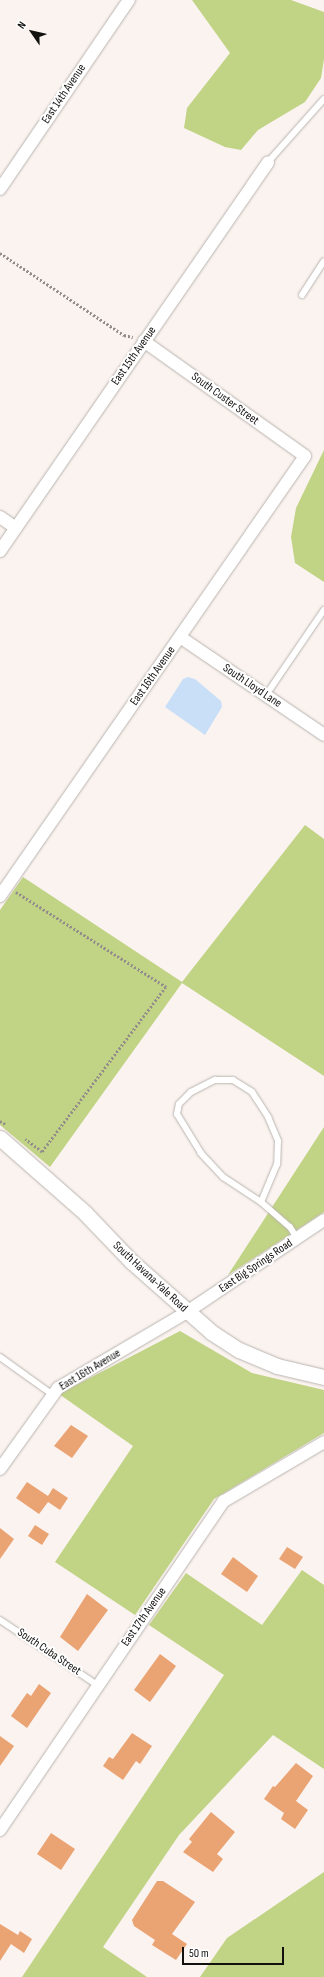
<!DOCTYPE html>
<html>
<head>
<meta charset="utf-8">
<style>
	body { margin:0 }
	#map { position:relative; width:324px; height:1977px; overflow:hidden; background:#faf3ef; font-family:"Sofia Sans Condensed",sans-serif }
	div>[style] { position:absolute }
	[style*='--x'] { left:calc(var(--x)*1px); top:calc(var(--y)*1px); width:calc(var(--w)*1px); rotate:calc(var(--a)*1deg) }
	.green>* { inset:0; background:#c1d384 }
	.water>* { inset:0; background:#c9dff8 }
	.building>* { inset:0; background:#eaa373 }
	.path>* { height:2.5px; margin-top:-1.25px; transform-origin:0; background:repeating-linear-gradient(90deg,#938e8c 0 2px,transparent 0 4px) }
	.roads { filter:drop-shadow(0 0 1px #bab4b0) drop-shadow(0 0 1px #bab4b0) }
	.service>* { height:6px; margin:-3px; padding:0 3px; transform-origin:3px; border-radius:3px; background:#fff }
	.minor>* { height:12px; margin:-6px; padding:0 6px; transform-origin:6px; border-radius:6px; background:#fff }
	.tertiary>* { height:15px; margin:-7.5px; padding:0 7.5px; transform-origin:7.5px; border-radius:7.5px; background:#fff }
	span { translate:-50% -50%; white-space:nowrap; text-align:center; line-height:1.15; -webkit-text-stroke:4px #fff; paint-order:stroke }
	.street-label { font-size:12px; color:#131110 }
	.north { position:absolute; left:12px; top:12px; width:40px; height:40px; -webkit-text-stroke:3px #fff; paint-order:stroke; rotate:304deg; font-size:11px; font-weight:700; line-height:16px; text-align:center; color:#131110 }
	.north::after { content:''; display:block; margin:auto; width:14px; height:18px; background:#131110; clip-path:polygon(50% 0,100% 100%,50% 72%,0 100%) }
	.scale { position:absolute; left:182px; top:1947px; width:102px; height:18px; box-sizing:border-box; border:2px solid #131110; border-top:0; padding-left:5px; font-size:12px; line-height:14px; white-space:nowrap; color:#131110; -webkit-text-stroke:3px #fff; paint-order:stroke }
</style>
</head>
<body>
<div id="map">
	<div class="green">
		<div style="clip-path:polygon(192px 0,291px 0,324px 12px,324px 59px,321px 78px,305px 102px,258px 130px,241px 150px,225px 147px,184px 128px,187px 108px,230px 53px)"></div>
		<div style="clip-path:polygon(324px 450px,324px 582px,295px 563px,291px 537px,296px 508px)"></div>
		<div style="clip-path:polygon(305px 825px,324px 839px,324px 1076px,182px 983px,50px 1167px,0 1125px,0 910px,23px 877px,182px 982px)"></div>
		<div style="clip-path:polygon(324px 1127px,324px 1212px,228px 1275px)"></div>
		<div style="clip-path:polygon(180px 1331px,252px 1373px,324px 1390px,324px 1433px,214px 1499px,135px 1615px,55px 1562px,133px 1446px,59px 1394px)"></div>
		<div style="clip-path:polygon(302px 1570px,324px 1585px,324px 1769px,273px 1735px,179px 1835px,103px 1947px,147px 1977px,22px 1977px,224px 1675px,149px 1625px,186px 1573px,262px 1625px)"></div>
		<div style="clip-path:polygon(324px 1872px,324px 1977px,200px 1977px,227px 1938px)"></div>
	</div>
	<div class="water">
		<div style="clip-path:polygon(188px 677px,195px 679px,221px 701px,222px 707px,205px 735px,165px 707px,183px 679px)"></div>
	</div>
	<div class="building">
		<div style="clip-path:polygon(71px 1425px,88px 1436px,72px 1458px,54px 1446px)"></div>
		<div style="clip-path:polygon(27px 1482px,48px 1496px,53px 1488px,68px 1498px,60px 1510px,48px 1502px,39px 1514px,16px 1498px)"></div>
		<div style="clip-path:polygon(35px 1525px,49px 1534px,42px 1545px,28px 1536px)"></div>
		<div style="clip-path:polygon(0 1528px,14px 1539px,0 1559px)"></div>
		<div style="clip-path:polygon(287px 1547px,303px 1557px,295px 1569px,279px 1559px)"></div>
		<div style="clip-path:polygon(233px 1557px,258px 1576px,247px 1592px,221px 1574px)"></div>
		<div style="clip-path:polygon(87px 1594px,108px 1610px,78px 1651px,60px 1637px)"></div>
		<div style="clip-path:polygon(160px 1654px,176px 1666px,150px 1702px,134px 1690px)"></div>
		<div style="clip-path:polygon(39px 1684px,51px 1693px,27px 1728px,11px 1716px,27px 1693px,31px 1696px)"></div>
		<div style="clip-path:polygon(132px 1733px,152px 1746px,140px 1764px,136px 1761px,123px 1780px,103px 1766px,109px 1757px,113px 1759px)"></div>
		<div style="clip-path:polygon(0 1736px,14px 1746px,0 1766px)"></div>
		<div style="clip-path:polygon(296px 1763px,313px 1776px,296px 1801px,308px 1810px,295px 1829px,281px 1819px,284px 1813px,264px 1799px,273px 1786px,275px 1787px)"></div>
		<div style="clip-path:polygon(211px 1812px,235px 1832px,217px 1854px,223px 1859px,213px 1872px,183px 1852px,192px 1842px,189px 1839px)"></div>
		<div style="clip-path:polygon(51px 1833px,75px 1849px,61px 1870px,37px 1854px)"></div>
		<div style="clip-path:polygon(157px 1881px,163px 1881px,195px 1902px,172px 1934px,187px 1944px,176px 1960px,152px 1945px,155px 1940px,134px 1926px,132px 1920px)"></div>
		<div style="clip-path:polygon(0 1924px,18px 1935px,20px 1931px,32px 1939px,24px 1953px,11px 1944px,0 1961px)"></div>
	</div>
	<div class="path">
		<div style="--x:0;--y:253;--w:149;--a:33.5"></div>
		<div style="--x:124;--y:335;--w:9;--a:13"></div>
		<div style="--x:16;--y:892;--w:178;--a:32.3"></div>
		<div style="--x:166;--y:987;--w:206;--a:126.9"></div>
		<div style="--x:42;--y:1152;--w:21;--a:-143"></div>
		<div style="--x:0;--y:1121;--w:6;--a:31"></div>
	</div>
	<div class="roads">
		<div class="service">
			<div style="--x:268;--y:162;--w:84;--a:-48.4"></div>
			<div style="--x:302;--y:295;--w:40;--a:-57.1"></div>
			<div style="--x:266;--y:695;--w:103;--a:-55.7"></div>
			<div style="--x:261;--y:1202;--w:45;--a:-146.7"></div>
			<div style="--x:223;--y:1177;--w:33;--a:-133"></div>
			<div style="--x:201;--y:1153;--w:46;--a:-121.6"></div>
			<div style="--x:177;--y:1114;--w:10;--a:-79"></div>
			<div style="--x:179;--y:1104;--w:17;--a:-45"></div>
			<div style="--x:191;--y:1092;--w:27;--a:-27"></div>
			<div style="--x:215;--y:1080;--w:18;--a:0"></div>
			<div style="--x:233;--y:1080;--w:22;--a:32"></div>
			<div style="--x:252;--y:1092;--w:30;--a:57"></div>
			<div style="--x:268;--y:1117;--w:26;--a:67"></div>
			<div style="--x:278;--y:1141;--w:23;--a:92"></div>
			<div style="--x:277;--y:1164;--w:41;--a:112.8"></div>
			<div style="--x:261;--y:1202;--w:38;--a:41"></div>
			<div style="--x:290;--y:1227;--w:13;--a:58"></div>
			<div style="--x:0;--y:1357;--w:65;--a:35.6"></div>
			<div style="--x:0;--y:1620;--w:117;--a:33.8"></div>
		</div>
		<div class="minor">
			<div style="--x:0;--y:189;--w:229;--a:-55.7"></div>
			<div style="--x:0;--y:517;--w:19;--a:35"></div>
			<div style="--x:0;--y:551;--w:472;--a:-55.4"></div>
			<div style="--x:180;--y:637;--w:174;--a:34.2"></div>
			<div style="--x:0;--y:896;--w:535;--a:-55.27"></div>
			<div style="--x:305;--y:456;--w:198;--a:-144.5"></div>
			<div style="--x:0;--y:1469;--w:100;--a:-54.4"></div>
			<div style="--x:58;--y:1388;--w:150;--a:-30.5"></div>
			<div style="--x:187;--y:1312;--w:165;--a:-33.9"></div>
			<div style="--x:0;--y:1830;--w:398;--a:-55.8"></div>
			<div style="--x:224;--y:1501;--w:116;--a:-30.5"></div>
		</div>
		<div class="tertiary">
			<div style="--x:0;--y:1138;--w:113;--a:41.4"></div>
			<div style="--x:85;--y:1213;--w:68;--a:46.2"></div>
			<div style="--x:132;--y:1262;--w:106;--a:41.5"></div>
			<div style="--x:211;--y:1332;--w:33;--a:33"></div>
			<div style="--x:239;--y:1350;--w:41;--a:22.8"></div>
			<div style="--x:277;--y:1366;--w:48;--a:13.2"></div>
		</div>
	</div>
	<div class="street-label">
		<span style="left:64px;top:94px;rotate:-56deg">East 14th Avenue</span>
		<span style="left:134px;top:356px;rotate:-55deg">East 15th Avenue</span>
		<span style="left:225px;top:399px;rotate:36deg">South Custer Street</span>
		<span style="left:153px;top:676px;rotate:-55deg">East 16th Avenue</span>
		<span style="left:252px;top:686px;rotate:34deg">South Lloyd Lane</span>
		<span style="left:256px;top:1266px;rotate:-34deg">East Big Springs Road</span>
		<span style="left:150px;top:1277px;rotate:43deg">South Havana-Yale Road</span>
		<span style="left:90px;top:1370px;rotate:-31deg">East 16th Avenue</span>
		<span style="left:144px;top:1617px;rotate:-55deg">East 17th Avenue</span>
		<span style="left:49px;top:1652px;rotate:34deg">South Cuba Street</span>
	</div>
	<div class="north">N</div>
	<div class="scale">50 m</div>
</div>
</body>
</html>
